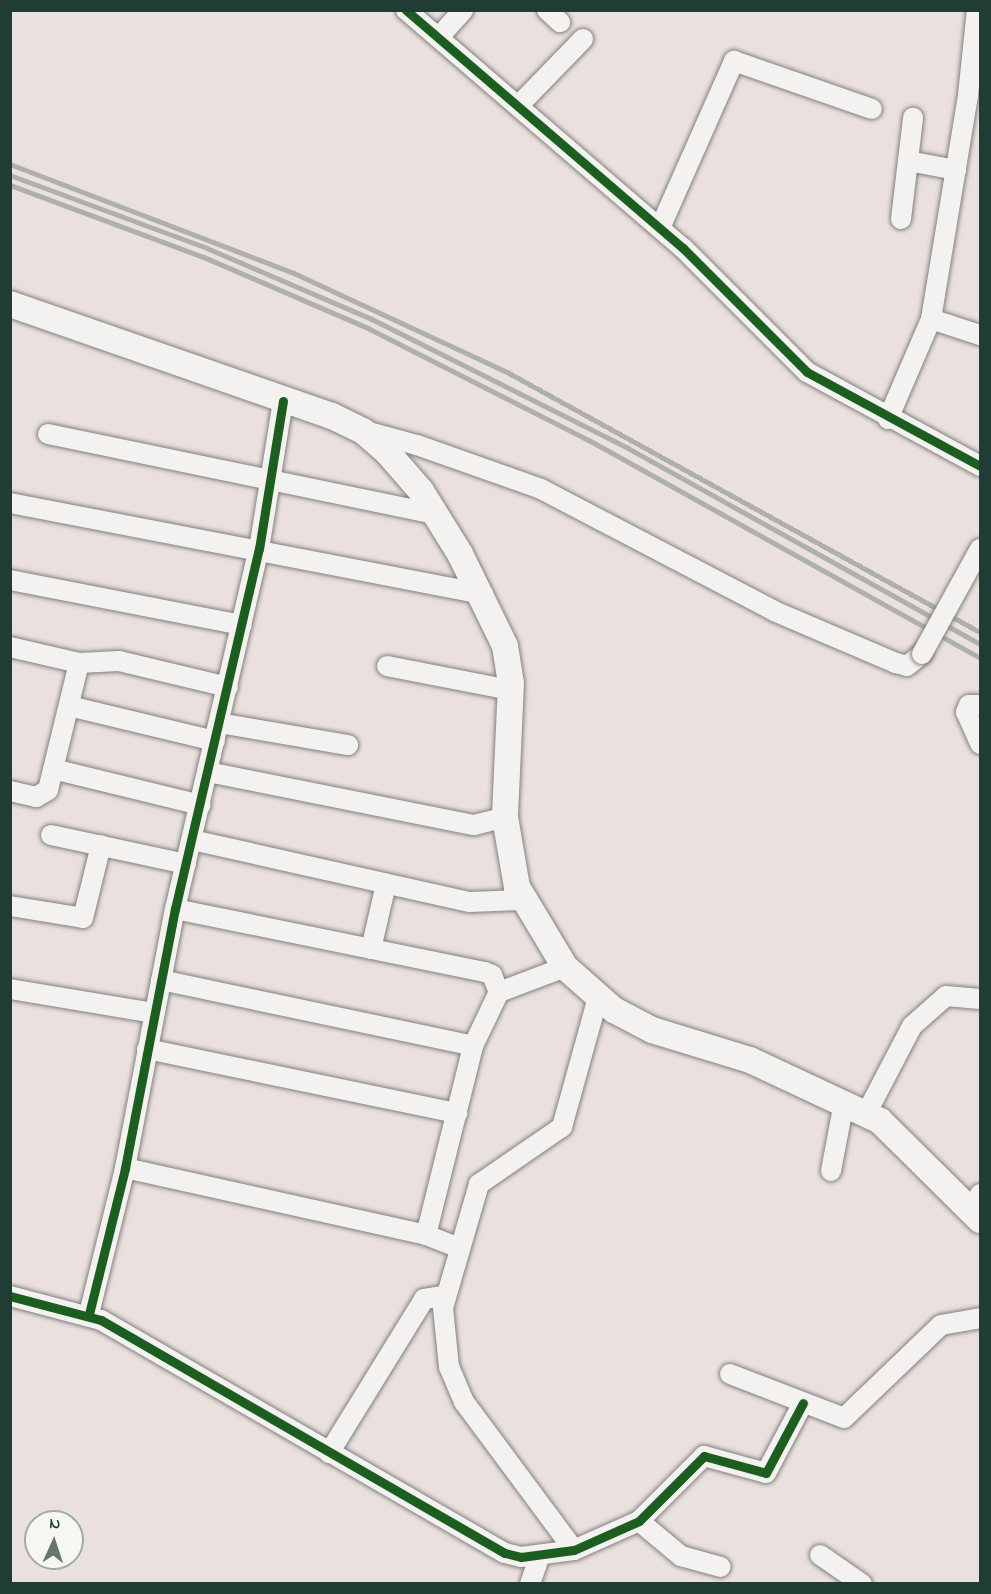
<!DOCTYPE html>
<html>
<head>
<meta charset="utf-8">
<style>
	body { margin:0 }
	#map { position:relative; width:991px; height:1594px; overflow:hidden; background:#eae0dd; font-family:"Indie Flower",sans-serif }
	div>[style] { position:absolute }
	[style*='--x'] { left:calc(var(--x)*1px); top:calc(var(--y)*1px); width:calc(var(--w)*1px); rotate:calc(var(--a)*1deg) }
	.roads { filter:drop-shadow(0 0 2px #80817e) drop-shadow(0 0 2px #80817e) }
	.minor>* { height:20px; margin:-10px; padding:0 10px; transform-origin:10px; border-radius:10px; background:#f3f2f0 }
	.major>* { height:26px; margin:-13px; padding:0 13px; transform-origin:13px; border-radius:13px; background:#f3f2f0 }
	.rail>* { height:4.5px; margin:-2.25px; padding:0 2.25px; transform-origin:2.25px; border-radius:2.25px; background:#aeb0ae }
	.bridges { filter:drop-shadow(0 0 2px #80817e) drop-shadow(0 0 2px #80817e) }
	.minor-bridge>* { height:20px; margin:-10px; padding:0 10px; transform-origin:10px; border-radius:10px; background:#f3f2f0 }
	.cycleway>* { height:9px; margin:-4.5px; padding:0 4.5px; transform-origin:4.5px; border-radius:4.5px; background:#1b5e20 }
	span { translate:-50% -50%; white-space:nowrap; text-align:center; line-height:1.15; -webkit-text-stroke:4.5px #f6f6f2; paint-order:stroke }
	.frame { position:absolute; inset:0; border:12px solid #1f3d34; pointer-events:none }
	.north { position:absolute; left:24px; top:1510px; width:60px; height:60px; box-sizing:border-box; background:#f6f6f2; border:2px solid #a0aca6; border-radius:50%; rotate:3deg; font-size:16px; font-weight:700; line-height:24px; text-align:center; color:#1f3d34 }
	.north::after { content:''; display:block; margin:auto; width:21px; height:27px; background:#66766f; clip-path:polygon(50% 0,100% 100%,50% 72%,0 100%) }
</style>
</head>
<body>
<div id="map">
	<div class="roads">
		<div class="minor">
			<div style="--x:406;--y:10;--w:365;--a:40.7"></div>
			<div style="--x:683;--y:248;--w:175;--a:45"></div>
			<div style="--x:807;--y:372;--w:197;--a:28.5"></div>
			<div style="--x:547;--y:10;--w:18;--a:43"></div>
			<div style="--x:439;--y:37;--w:36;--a:-48"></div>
			<div style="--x:519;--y:105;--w:92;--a:-45.9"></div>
			<div style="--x:908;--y:161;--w:49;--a:10.6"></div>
			<div style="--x:901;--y:219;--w:102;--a:-83.2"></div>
			<div style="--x:660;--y:228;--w:183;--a:-66.1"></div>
			<div style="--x:734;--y:61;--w:146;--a:19.2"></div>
			<div style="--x:931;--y:319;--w:52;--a:18.1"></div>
			<div style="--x:888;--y:419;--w:109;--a:-66.7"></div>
			<div style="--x:931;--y:319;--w:227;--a:-80.6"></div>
			<div style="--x:968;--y:95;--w:85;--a:-84"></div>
			<div style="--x:365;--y:431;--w:54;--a:15.1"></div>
			<div style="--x:417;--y:445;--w:132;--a:19.5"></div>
			<div style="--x:541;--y:489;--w:263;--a:27.6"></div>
			<div style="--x:774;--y:611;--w:133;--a:23.1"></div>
			<div style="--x:896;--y:663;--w:11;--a:15"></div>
			<div style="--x:907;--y:666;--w:19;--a:-39"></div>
			<div style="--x:48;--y:434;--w:396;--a:11.7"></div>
			<div style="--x:10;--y:503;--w:482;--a:10.9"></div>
			<div style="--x:10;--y:580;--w:236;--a:11"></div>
			<div style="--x:10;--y:647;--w:71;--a:13.1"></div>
			<div style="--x:79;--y:663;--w:40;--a:-2.9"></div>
			<div style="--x:119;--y:661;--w:112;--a:13.4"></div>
			<div style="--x:387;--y:666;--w:126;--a:11"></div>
			<div style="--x:980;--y:705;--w:11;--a:180"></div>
			<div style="--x:969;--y:705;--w:8;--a:113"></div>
			<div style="--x:966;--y:712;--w:35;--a:66"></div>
			<div style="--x:69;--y:706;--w:150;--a:13.5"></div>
			<div style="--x:219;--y:723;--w:131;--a:9.7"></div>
			<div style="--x:53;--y:769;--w:152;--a:13.7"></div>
			<div style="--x:208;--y:772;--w:271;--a:11.3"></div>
			<div style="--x:474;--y:825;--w:32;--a:-14"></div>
			<div style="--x:10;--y:791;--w:27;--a:13"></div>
			<div style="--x:36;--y:797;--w:14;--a:-30"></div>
			<div style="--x:48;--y:790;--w:131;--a:-76.3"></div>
			<div style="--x:51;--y:835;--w:138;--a:12.1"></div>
			<div style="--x:192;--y:840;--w:285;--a:12.6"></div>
			<div style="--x:470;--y:902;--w:53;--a:-2.2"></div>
			<div style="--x:10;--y:906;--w:74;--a:9.3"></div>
			<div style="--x:83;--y:918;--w:75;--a:-76.1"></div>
			<div style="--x:175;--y:909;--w:316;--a:11.5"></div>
			<div style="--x:485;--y:972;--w:8;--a:23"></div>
			<div style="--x:492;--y:975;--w:18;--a:68"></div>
			<div style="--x:371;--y:949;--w:67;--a:-77"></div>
			<div style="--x:161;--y:980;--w:319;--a:11.9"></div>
			<div style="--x:10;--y:989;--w:145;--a:9.5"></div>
			<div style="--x:147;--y:1049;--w:317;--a:11.7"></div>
			<div style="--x:866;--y:1114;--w:99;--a:-62.4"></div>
			<div style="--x:912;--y:1026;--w:45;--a:-41.4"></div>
			<div style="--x:946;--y:996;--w:34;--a:5"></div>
			<div style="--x:125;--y:1168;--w:308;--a:12.5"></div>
			<div style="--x:426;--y:1235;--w:33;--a:21"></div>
			<div style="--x:831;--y:1171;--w:70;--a:-79.3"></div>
			<div style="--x:972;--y:1210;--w:18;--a:-63"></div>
			<div style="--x:426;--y:1235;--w:195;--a:-76"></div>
			<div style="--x:473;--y:1046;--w:60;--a:-64.3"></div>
			<div style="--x:499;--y:992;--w:71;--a:-20.7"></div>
			<div style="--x:10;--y:1296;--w:94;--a:14.8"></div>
			<div style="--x:101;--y:1320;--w:466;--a:30"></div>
			<div style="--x:505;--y:1553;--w:16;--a:14"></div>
			<div style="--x:521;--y:1557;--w:53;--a:-7.5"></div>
			<div style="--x:574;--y:1550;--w:71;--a:-24"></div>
			<div style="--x:639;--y:1521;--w:92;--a:-45"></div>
			<div style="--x:704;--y:1456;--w:64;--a:15.3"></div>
			<div style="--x:766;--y:1473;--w:79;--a:-62.1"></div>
			<div style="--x:89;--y:1314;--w:150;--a:-76.1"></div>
			<div style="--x:125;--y:1168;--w:264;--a:-79.1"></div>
			<div style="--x:175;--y:909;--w:370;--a:-76.9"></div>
			<div style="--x:259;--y:549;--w:150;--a:-80.8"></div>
			<div style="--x:730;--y:1374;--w:122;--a:21.1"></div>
			<div style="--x:844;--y:1418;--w:134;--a:-43.8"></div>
			<div style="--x:941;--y:1325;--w:40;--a:-10"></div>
			<div style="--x:329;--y:1453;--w:181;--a:-58.3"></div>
			<div style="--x:424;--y:1299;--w:20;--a:-9"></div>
			<div style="--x:639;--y:1521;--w:55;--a:39.8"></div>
			<div style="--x:681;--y:1556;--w:41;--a:15.4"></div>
			<div style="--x:574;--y:1550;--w:184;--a:-126.6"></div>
			<div style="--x:464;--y:1402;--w:38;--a:-113"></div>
			<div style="--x:449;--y:1367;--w:59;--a:-95.8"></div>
			<div style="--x:443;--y:1308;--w:129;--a:-73.8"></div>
			<div style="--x:479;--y:1184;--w:101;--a:-34.5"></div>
			<div style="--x:562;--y:1127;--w:135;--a:-74.5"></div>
			<div style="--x:820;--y:1555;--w:51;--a:34.6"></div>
			<div style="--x:530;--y:1584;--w:28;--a:-71"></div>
		</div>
		<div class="major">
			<div style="--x:10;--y:304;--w:341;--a:19.2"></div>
			<div style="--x:332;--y:416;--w:34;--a:26"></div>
			<div style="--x:363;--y:431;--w:33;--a:41"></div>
			<div style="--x:388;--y:453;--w:50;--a:49"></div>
			<div style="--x:421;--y:491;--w:74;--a:58.2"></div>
			<div style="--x:460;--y:554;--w:102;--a:63.9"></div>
			<div style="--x:505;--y:646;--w:37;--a:81"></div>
			<div style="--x:511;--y:683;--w:134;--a:92.6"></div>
			<div style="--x:505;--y:817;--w:71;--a:80.3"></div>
			<div style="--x:517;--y:887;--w:93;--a:59"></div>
			<div style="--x:565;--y:967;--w:65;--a:41.3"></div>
			<div style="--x:614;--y:1010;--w:43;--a:27.8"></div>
			<div style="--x:652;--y:1030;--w:102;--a:17"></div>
			<div style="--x:750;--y:1060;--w:144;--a:25.1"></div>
			<div style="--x:880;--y:1121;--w:141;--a:44.7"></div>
		</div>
	</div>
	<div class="rail">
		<div style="--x:10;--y:164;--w:304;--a:21"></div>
		<div style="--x:294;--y:273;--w:237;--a:24.9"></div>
		<div style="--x:509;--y:373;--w:538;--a:28.81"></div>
		<div style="--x:10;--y:175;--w:210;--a:20.3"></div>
		<div style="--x:207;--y:248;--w:180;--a:23.3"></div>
		<div style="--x:372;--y:319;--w:287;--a:26.7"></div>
		<div style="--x:628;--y:448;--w:403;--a:29.1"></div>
		<div style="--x:10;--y:185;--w:207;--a:20.4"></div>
		<div style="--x:204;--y:257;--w:179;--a:23.4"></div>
		<div style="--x:368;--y:328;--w:248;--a:26.9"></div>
		<div style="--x:589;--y:440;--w:448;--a:29.1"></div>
	</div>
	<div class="bridges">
		<div class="minor-bridge">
			<div style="--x:922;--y:654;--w:120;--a:-61.1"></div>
		</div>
	</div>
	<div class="cycleway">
		<div style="--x:406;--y:10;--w:365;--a:40.7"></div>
		<div style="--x:683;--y:248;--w:175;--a:45"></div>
		<div style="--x:807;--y:372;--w:197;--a:28.5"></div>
		<div style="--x:10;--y:1296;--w:94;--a:14.8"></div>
		<div style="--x:101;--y:1320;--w:466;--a:30"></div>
		<div style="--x:505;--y:1553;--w:16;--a:14"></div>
		<div style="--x:521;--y:1557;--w:53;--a:-7.5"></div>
		<div style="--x:574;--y:1550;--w:71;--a:-24"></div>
		<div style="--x:639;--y:1521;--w:92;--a:-45"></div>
		<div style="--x:704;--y:1456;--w:64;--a:15.3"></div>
		<div style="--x:766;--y:1473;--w:79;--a:-62.1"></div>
		<div style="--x:89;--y:1314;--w:150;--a:-76.1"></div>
		<div style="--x:125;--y:1168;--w:264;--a:-79.1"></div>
		<div style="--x:175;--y:909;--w:370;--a:-76.9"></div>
		<div style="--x:259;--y:549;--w:150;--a:-80.8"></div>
	</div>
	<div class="frame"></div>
	<div class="north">N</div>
</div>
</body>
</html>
